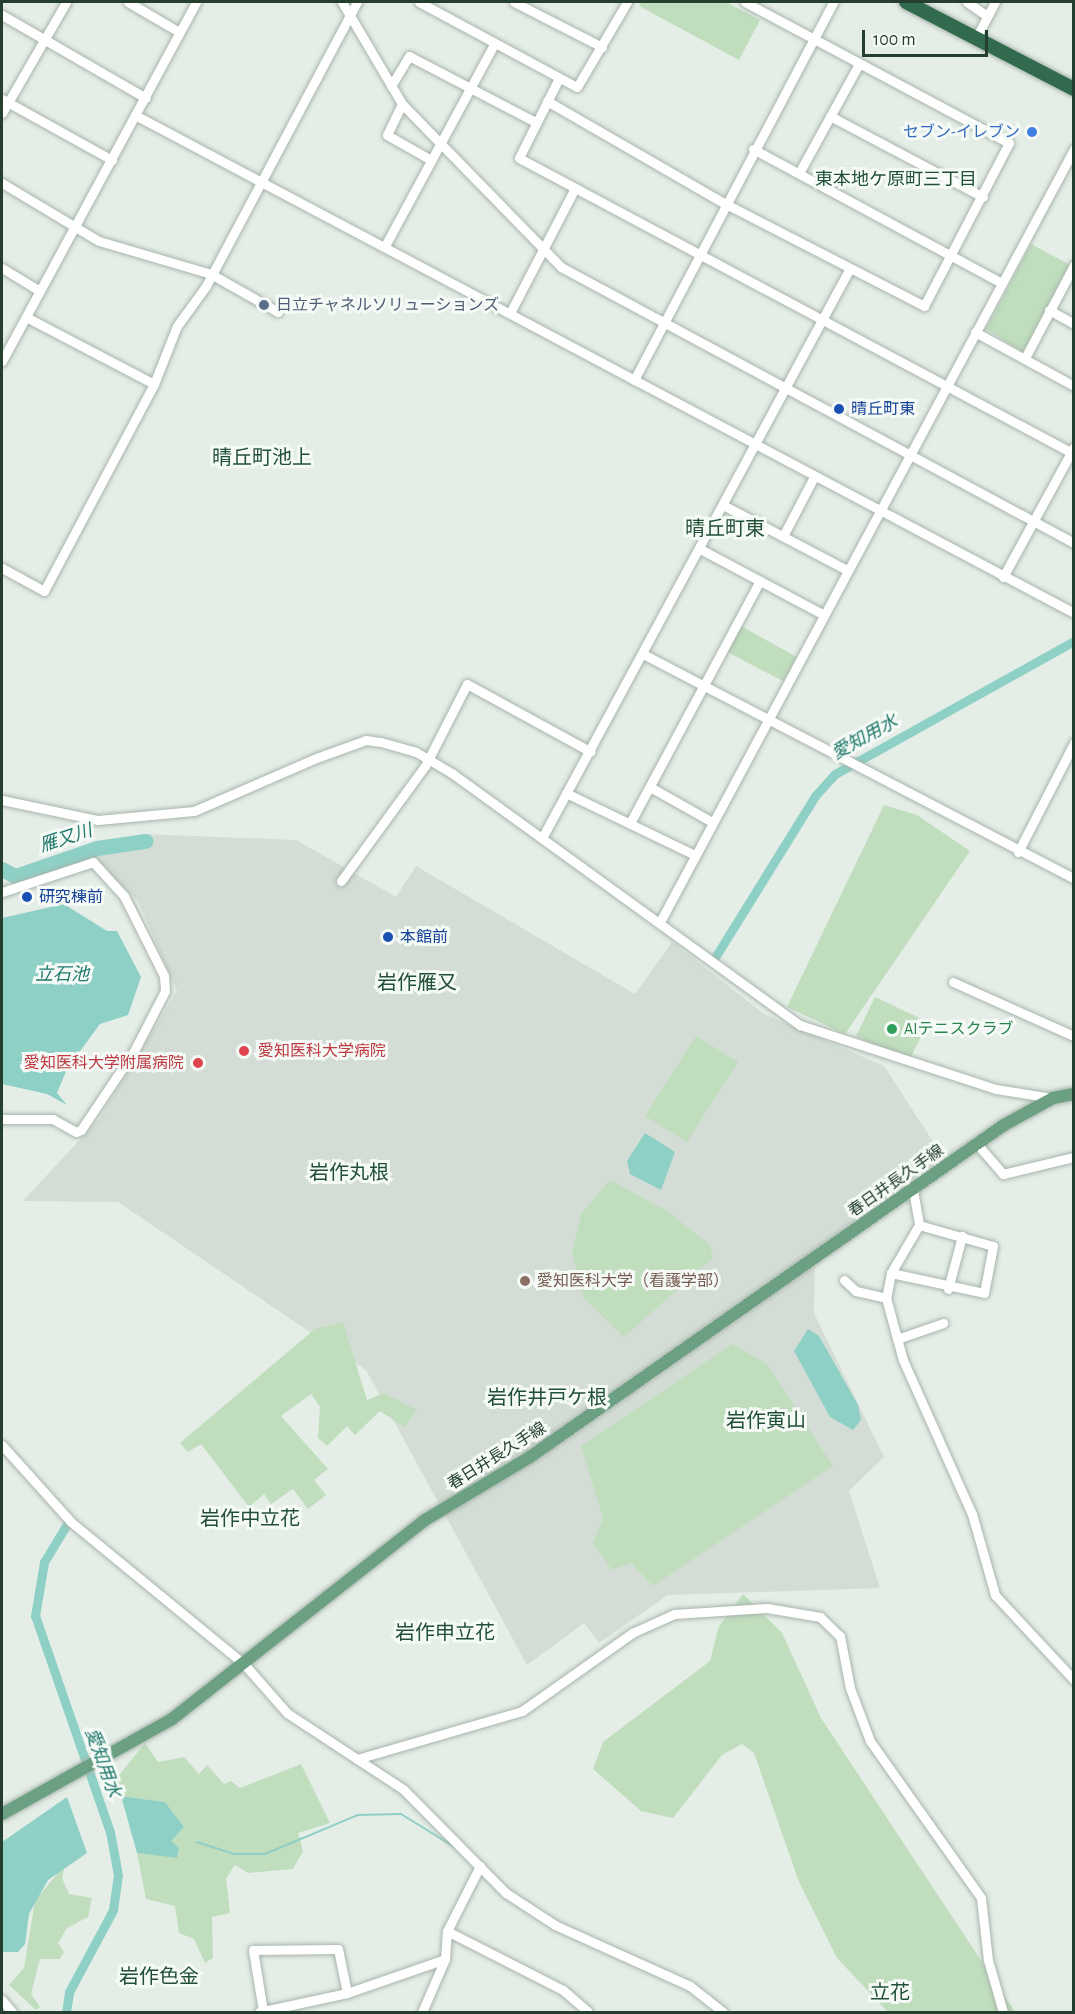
<!DOCTYPE html>
<html>
<head>
<meta charset="utf-8">
<style>
	body { margin:0 }
	#map { position:relative; width:1075px; height:2014px; overflow:hidden; background:#e5ede7; font-family:"Alegreya Sans","Noto Sans JP",sans-serif }
	div>[style] { position:absolute }
	[style*='--x'] { left:calc(var(--x)*1px); top:calc(var(--y)*1px); width:calc(var(--w)*1px); rotate:calc(var(--a)*1deg) }
	.built>* { inset:0; background:#d3ddd5 }
	.green>* { inset:0; background:#c0ddbe }
	.water>* { inset:0; background:#8fd0c6 }
	.stream>* { height:2px; margin:-1px; padding:0 1px; transform-origin:1px; border-radius:1px; background:#8fd0c6 }
	.canal>* { height:9px; margin:-4.5px; padding:0 4.5px; transform-origin:4.5px; border-radius:4.5px; background:#8fd0c6 }
	.river>* { height:15px; margin:-7.5px; padding:0 7.5px; transform-origin:7.5px; border-radius:7.5px; background:#8fd0c6 }
	.roads { filter:drop-shadow(0 0 2px #a7b5ac) drop-shadow(0 0 2px #a7b5ac) }
	.minor>* { height:9px; margin:-4.5px; padding:0 4.5px; transform-origin:4.5px; border-radius:4.5px; background:#fff }
	.major>* { height:12px; margin:-6px; padding:0 6px; transform-origin:6px; border-radius:6px; background:#6ba182 }
	.highway>* { height:14px; margin:-7px; padding:0 7px; transform-origin:7px; border-radius:7px; background:#316a4d }
	.dots>* { width:16px; height:16px; translate:-50% -50%; box-sizing:border-box; border:3px solid #f5faf6; border-radius:50% }
	span { translate:-50% -50%; white-space:nowrap; text-align:center; line-height:1.15; -webkit-text-stroke:6px #f5faf6; paint-order:stroke }
	.shop-label { font-size:16px; color:#366cbe }
	.right { translate:-100% -50%; text-align:right }
	.service-label { font-size:16px; color:#4e5e75 }
	.left { translate:0 -50%; text-align:left }
	.transit-label { font-size:16px; color:#164399 }
	.leisure-label { font-size:16px; color:#27864d }
	.health-label { font-size:16px; color:#be3a42 }
	.street-label { font-size:16px; color:#243f2f }
	.education-label { font-size:16px; color:#785e54 }
	.neighbourhood-label { font-size:18px; color:#215036 }
	.water-label { font-size:18px; color:#20796c; font-style:italic }
	.quarter-label { font-size:20px; color:#215036 }
	.frame { position:absolute; inset:0; border:3px solid #243f2f; pointer-events:none }
	.scale { position:absolute; left:862px; top:30px; width:126px; height:27px; box-sizing:border-box; border:3px solid #243f2f; border-top:0; padding-left:8px; font-size:18px; line-height:21px; white-space:nowrap; color:#243f2f; -webkit-text-stroke:4px #f5faf6; paint-order:stroke }
</style>
</head>
<body>
<div id="map">
	<div class="built">
		<div style="clip-path:polygon(143px 834px,296px 840px,396px 897px,416px 866px,635px 994px,672px 942px,764px 1014px,884px 1066px,943px 1157px,815px 1250px,814px 1313px,884px 1457px,849px 1491px,880px 1588px,668px 1595px,599px 1643px,584px 1623px,527px 1665px,366px 1370px,118px 1202px,23px 1201px,99px 1119px,177px 991px,138px 901px,81px 848px)"></div>
	</div>
	<div class="green">
		<div style="clip-path:polygon(641px 2px,726px 2px,760px 20px,739px 60px,639px 6px)"></div>
		<div style="clip-path:polygon(1031px 244px,1070px 265px,1023px 352px,986px 329px)"></div>
		<div style="clip-path:polygon(741px 626px,797px 657px,783px 681px,727px 652px)"></div>
		<div style="clip-path:polygon(884px 805px,917px 815px,970px 851px,845px 1034px,787px 1007px)"></div>
		<div style="clip-path:polygon(875px 997px,928px 1022px,909px 1061px,856px 1036px)"></div>
		<div style="clip-path:polygon(696px 1036px,738px 1062px,687px 1142px,645px 1116px)"></div>
		<div style="clip-path:polygon(610px 1180px,667px 1211px,710px 1245px,713px 1258px,624px 1337px,584px 1298px,572px 1254px,581px 1214px)"></div>
		<div style="clip-path:polygon(343px 1322px,367px 1400px,384px 1393px,417px 1410px,404px 1427px,380px 1411px,355px 1435px,347px 1426px,327px 1446px,318px 1438px,320px 1407px,311px 1394px,281px 1416px,328px 1469px,314px 1480px,326px 1495px,308px 1509px,293px 1489px,271px 1504px,264px 1494px,249px 1507px,201px 1444px,188px 1452px,180px 1443px,315px 1329px)"></div>
		<div style="clip-path:polygon(732px 1344px,767px 1364px,833px 1466px,653px 1586px,631px 1563px,612px 1570px,593px 1543px,603px 1518px,581px 1446px)"></div>
		<div style="clip-path:polygon(743px 1594px,782px 1633px,821px 1718px,1015px 2012px,888px 2012px,837px 1958px,799px 1882px,754px 1753px,742px 1744px,722px 1755px,673px 1818px,641px 1811px,593px 1769px,603px 1742px,710px 1661px,719px 1626px)"></div>
		<div style="clip-path:polygon(145px 1743px,158px 1762px,184px 1757px,199px 1774px,207px 1765px,224px 1784px,231px 1781px,240px 1788px,301px 1764px,330px 1823px,298px 1833px,303px 1851px,293px 1869px,248px 1873px,235px 1865px,226px 1878px,230px 1913px,212px 1917px,213px 1958px,205px 1963px,194px 1939px,179px 1933px,175px 1906px,146px 1899px,137px 1853px,177px 1857px,171px 1841px,184px 1827px,165px 1802px,120px 1796px,113px 1783px)"></div>
		<div style="clip-path:polygon(65px 1864px,62px 1878px,69px 1894px,92px 1898px,88px 1917px,67px 1928px,58px 1943px,64px 1952px,60px 1959px,40px 1959px,31px 1994px,40px 2007px,36px 2010px,9px 1985px,24px 1968px,35px 1901px)"></div>
	</div>
	<div class="water">
		<div style="clip-path:polygon(64px 904px,107px 931px,117px 931px,141px 977px,128px 1015px,100px 1024px,67px 1069px,57px 1093px,67px 1105px,47px 1094px,2px 1084px,2px 918px)"></div>
		<div style="clip-path:polygon(645px 1133px,675px 1152px,661px 1190px,630px 1174px,627px 1161px)"></div>
		<div style="clip-path:polygon(808px 1329px,819px 1336px,858px 1405px,861px 1420px,853px 1430px,830px 1417px,794px 1351px)"></div>
		<div style="clip-path:polygon(121px 1796px,165px 1802px,184px 1827px,171px 1841px,179px 1848px,177px 1858px,137px 1853px)"></div>
		<div style="clip-path:polygon(67px 1797px,87px 1853px,48px 1880px,29px 1914px,25px 1944px,18px 1952px,2px 1952px,2px 1842px)"></div>
	</div>
	<div class="stream">
		<div style="--x:197;--y:1842;--w:39;--a:18"></div>
		<div style="--x:234;--y:1854;--w:31;--a:0"></div>
		<div style="--x:265;--y:1854;--w:101;--a:-22.8"></div>
		<div style="--x:358;--y:1815;--w:43;--a:-1.3"></div>
		<div style="--x:401;--y:1814;--w:65;--a:31.7"></div>
	</div>
	<div class="canal">
		<div style="--x:714;--y:959;--w:192;--a:-58.2"></div>
		<div style="--x:815;--y:796;--w:30;--a:-48"></div>
		<div style="--x:835;--y:774;--w:274;--a:-29.1"></div>
		<div style="--x:66;--y:2012;--w:20;--a:-81"></div>
		<div style="--x:69;--y:1992;--w:93;--a:-61.8"></div>
		<div style="--x:113;--y:1910;--w:35;--a:-82"></div>
		<div style="--x:118;--y:1875;--w:44;--a:-100.5"></div>
		<div style="--x:110;--y:1832;--w:229;--a:-109.1"></div>
		<div style="--x:35;--y:1616;--w:55;--a:-80.5"></div>
		<div style="--x:44;--y:1562;--w:44;--a:-58.8"></div>
	</div>
	<div class="river">
		<div style="--x:2;--y:869;--w:15;--a:28"></div>
		<div style="--x:15;--y:876;--w:87;--a:-18.9"></div>
		<div style="--x:97;--y:848;--w:49;--a:-8.3"></div>
	</div>
	<div class="roads">
		<div class="minor">
			<div style="--x:128;--y:2;--w:59;--a:30.5"></div>
			<div style="--x:342;--y:2;--w:118;--a:59.5"></div>
			<div style="--x:402;--y:104;--w:228;--a:45.7"></div>
			<div style="--x:561;--y:267;--w:583;--a:28.28"></div>
			<div style="--x:419;--y:2;--w:179;--a:28.3"></div>
			<div style="--x:577;--y:87;--w:99;--a:-59.5"></div>
			<div style="--x:514;--y:2;--w:99;--a:27.1"></div>
			<div style="--x:967;--y:2;--w:24;--a:35"></div>
			<div style="--x:2;--y:15;--w:166;--a:30"></div>
			<div style="--x:976;--y:38;--w:41;--a:-62.2"></div>
			<div style="--x:559;--y:78;--w:89;--a:116.6"></div>
			<div style="--x:519;--y:158;--w:629;--a:28.07"></div>
			<div style="--x:391;--y:86;--w:35;--a:-59"></div>
			<div style="--x:409;--y:56;--w:142;--a:27.6"></div>
			<div style="--x:2;--y:99;--w:126;--a:29"></div>
			<div style="--x:547;--y:101;--w:204;--a:30"></div>
			<div style="--x:724;--y:203;--w:225;--a:27.2"></div>
			<div style="--x:924;--y:306;--w:184;--a:-62.5"></div>
			<div style="--x:1009;--y:143;--w:299;--a:-151.9"></div>
			<div style="--x:402;--y:104;--w:34;--a:116"></div>
			<div style="--x:387;--y:135;--w:51;--a:29.6"></div>
			<div style="--x:2;--y:113;--w:128;--a:-60"></div>
			<div style="--x:135;--y:115;--w:1063;--a:27.94"></div>
			<div style="--x:830;--y:116;--w:173;--a:27.9"></div>
			<div style="--x:753;--y:149;--w:283;--a:28.3"></div>
			<div style="--x:799;--y:173;--w:124;--a:-61.2"></div>
			<div style="--x:2;--y:183;--w:113;--a:30.9"></div>
			<div style="--x:99;--y:241;--w:117;--a:16.4"></div>
			<div style="--x:211;--y:274;--w:77;--a:29.6"></div>
			<div style="--x:385;--y:246;--w:230;--a:-61.6"></div>
			<div style="--x:2;--y:268;--w:44;--a:31.2"></div>
			<div style="--x:1049;--y:310;--w:29;--a:29"></div>
			<div style="--x:510;--y:313;--w:141;--a:-62.5"></div>
			<div style="--x:26;--y:317;--w:144;--a:27.6"></div>
			<div style="--x:975;--y:332;--w:113;--a:28.6"></div>
			<div style="--x:1025;--y:358;--w:105;--a:-62.2"></div>
			<div style="--x:2;--y:361;--w:408;--a:-61.6"></div>
			<div style="--x:634;--y:380;--w:427;--a:-62.2"></div>
			<div style="--x:723;--y:505;--w:140;--a:27.7"></div>
			<div style="--x:783;--y:536;--w:67;--a:-62.3"></div>
			<div style="--x:700;--y:549;--w:138;--a:28"></div>
			<div style="--x:2;--y:568;--w:48;--a:28.7"></div>
			<div style="--x:44;--y:591;--w:234;--a:-62"></div>
			<div style="--x:154;--y:384;--w:62;--a:-68.4"></div>
			<div style="--x:177;--y:326;--w:49;--a:-54.1"></div>
			<div style="--x:206;--y:286;--w:322;--a:-62"></div>
			<div style="--x:1003;--y:577;--w:148;--a:-61.4"></div>
			<div style="--x:643;--y:654;--w:486;--a:27.5"></div>
			<div style="--x:650;--y:787;--w:71;--a:29.4"></div>
			<div style="--x:566;--y:793;--w:143;--a:25.7"></div>
			<div style="--x:2;--y:800;--w:98;--a:11.8"></div>
			<div style="--x:98;--y:820;--w:96;--a:-5.4"></div>
			<div style="--x:194;--y:811;--w:136;--a:-23.4"></div>
			<div style="--x:319;--y:757;--w:50;--a:-19.9"></div>
			<div style="--x:366;--y:740;--w:15;--a:8"></div>
			<div style="--x:381;--y:742;--w:36;--a:16"></div>
			<div style="--x:416;--y:752;--w:43;--a:30.7"></div>
			<div style="--x:453;--y:774;--w:428;--a:35.9"></div>
			<div style="--x:800;--y:1025;--w:206;--a:18.1"></div>
			<div style="--x:996;--y:1089;--w:58;--a:9"></div>
			<div style="--x:630;--y:823;--w:275;--a:-61.8"></div>
			<div style="--x:542;--y:838;--w:646;--a:-61.61"></div>
			<div style="--x:1018;--y:852;--w:123;--a:-62.8"></div>
			<div style="--x:341;--y:881;--w:142;--a:-53.9"></div>
			<div style="--x:425;--y:766;--w:92;--a:-62.9"></div>
			<div style="--x:467;--y:684;--w:141;--a:28.7"></div>
			<div style="--x:2;--y:892;--w:96;--a:-18.2"></div>
			<div style="--x:93;--y:862;--w:46;--a:47.6"></div>
			<div style="--x:124;--y:896;--w:89;--a:63.4"></div>
			<div style="--x:164;--y:976;--w:15;--a:86"></div>
			<div style="--x:165;--y:991;--w:68;--a:117.3"></div>
			<div style="--x:134;--y:1051;--w:95;--a:123.9"></div>
			<div style="--x:81;--y:1130;--w:5;--a:158"></div>
			<div style="--x:76;--y:1132;--w:26;--a:-151"></div>
			<div style="--x:53;--y:1119;--w:51;--a:180"></div>
			<div style="--x:661;--y:920;--w:875;--a:-61.82"></div>
			<div style="--x:953;--y:982;--w:133;--a:24.1"></div>
			<div style="--x:977;--y:1144;--w:40;--a:49"></div>
			<div style="--x:1003;--y:1174;--w:73;--a:-13.5"></div>
			<div style="--x:913;--y:1190;--w:36;--a:80"></div>
			<div style="--x:919;--y:1225;--w:56;--a:120.3"></div>
			<div style="--x:891;--y:1273;--w:25;--a:101"></div>
			<div style="--x:886;--y:1298;--w:64;--a:74.7"></div>
			<div style="--x:903;--y:1360;--w:169;--a:65.9"></div>
			<div style="--x:972;--y:1514;--w:84;--a:74.1"></div>
			<div style="--x:995;--y:1595;--w:116;--a:47.1"></div>
			<div style="--x:891;--y:1273;--w:95;--a:12.1"></div>
			<div style="--x:984;--y:1293;--w:48;--a:-79.2"></div>
			<div style="--x:993;--y:1246;--w:77;--a:-164.2"></div>
			<div style="--x:844;--y:1280;--w:16;--a:43"></div>
			<div style="--x:856;--y:1291;--w:31;--a:13"></div>
			<div style="--x:948;--y:1289;--w:55;--a:-75.2"></div>
			<div style="--x:897;--y:1339;--w:49;--a:-19.2"></div>
			<div style="--x:2;--y:1445;--w:103;--a:48.1"></div>
			<div style="--x:71;--y:1522;--w:224;--a:39.4"></div>
			<div style="--x:244;--y:1664;--w:65;--a:48.7"></div>
			<div style="--x:287;--y:1713;--w:140;--a:33.3"></div>
			<div style="--x:404;--y:1790;--w:145;--a:45.3"></div>
			<div style="--x:506;--y:1893;--w:59;--a:33.1"></div>
			<div style="--x:555;--y:1925;--w:148;--a:24.3"></div>
			<div style="--x:690;--y:1986;--w:42;--a:38.2"></div>
			<div style="--x:357;--y:1759;--w:172;--a:-16.2"></div>
			<div style="--x:522;--y:1711;--w:135;--a:-35.3"></div>
			<div style="--x:632;--y:1633;--w:46;--a:-24.3"></div>
			<div style="--x:674;--y:1614;--w:93;--a:-3.7"></div>
			<div style="--x:767;--y:1608;--w:54;--a:9.6"></div>
			<div style="--x:820;--y:1617;--w:28;--a:44"></div>
			<div style="--x:840;--y:1636;--w:53;--a:79.1"></div>
			<div style="--x:850;--y:1688;--w:57;--a:69.3"></div>
			<div style="--x:870;--y:1741;--w:192;--a:54.7"></div>
			<div style="--x:981;--y:1898;--w:62;--a:83.6"></div>
			<div style="--x:988;--y:1960;--w:54;--a:73.9"></div>
			<div style="--x:447;--y:1931;--w:130;--a:27"></div>
			<div style="--x:563;--y:1990;--w:33;--a:41"></div>
			<div style="--x:2;--y:2000;--w:16;--a:50"></div>
			<div style="--x:263;--y:2011;--w:62;--a:-99.3"></div>
			<div style="--x:253;--y:1950;--w:85;--a:-0.7"></div>
			<div style="--x:338;--y:1949;--w:45;--a:78.4"></div>
			<div style="--x:259;--y:2012;--w:90;--a:-12.2"></div>
			<div style="--x:347;--y:1993;--w:104;--a:-19.1"></div>
			<div style="--x:422;--y:2012;--w:58;--a:-66.5"></div>
			<div style="--x:445;--y:1959;--w:28;--a:-86"></div>
			<div style="--x:447;--y:1931;--w:73;--a:-63.1"></div>
		</div>
		<div class="major">
			<div style="--x:2;--y:1814;--w:195;--a:-29.2"></div>
			<div style="--x:172;--y:1719;--w:322;--a:-38.2"></div>
			<div style="--x:425;--y:1520;--w:122;--a:-31"></div>
			<div style="--x:530;--y:1457;--w:579;--a:-35.01"></div>
			<div style="--x:1004;--y:1125;--w:56;--a:-28.9"></div>
			<div style="--x:1053;--y:1098;--w:21;--a:-11"></div>
		</div>
		<div class="highway">
			<div style="--x:906;--y:2;--w:189;--a:27.4"></div>
		</div>
	</div>
	<div class="dots">
		<div style="left:1032px;top:132px;background:#3f7fe0"></div>
		<div style="left:264px;top:305px;background:#5c6f8a"></div>
		<div style="left:839px;top:409px;background:#1a4fb4"></div>
		<div style="left:27px;top:897px;background:#1a4fb4"></div>
		<div style="left:388px;top:937px;background:#1a4fb4"></div>
		<div style="left:892px;top:1029px;background:#2e9e5b"></div>
		<div style="left:244px;top:1051px;background:#e0444e"></div>
		<div style="left:198px;top:1063px;background:#e0444e"></div>
		<div style="left:525px;top:1281px;background:#8d6e63"></div>
	</div>
	<div class="shop-label">
		<span class="right" style="left:1020px;top:132px">セブン-イレブン</span>
	</div>
	<div class="service-label">
		<span class="left" style="left:276px;top:305px">日立チャネルソリューションズ</span>
	</div>
	<div class="transit-label">
		<span class="left" style="left:851px;top:409px">晴丘町東</span>
		<span class="left" style="left:39px;top:897px">研究棟前</span>
		<span class="left" style="left:400px;top:937px">本館前</span>
	</div>
	<div class="leisure-label">
		<span class="left" style="left:904px;top:1029px">AIテニスクラブ</span>
	</div>
	<div class="health-label">
		<span class="left" style="left:258px;top:1051px">愛知医科大学病院</span>
		<span class="right" style="left:184px;top:1063px">愛知医科大学附属病院</span>
	</div>
	<div class="street-label">
		<span style="left:896px;top:1181px;rotate:-35deg">春日井長久手線</span>
		<span style="left:497px;top:1456px;rotate:-32deg">春日井長久手線</span>
	</div>
	<div class="education-label">
		<span class="left" style="left:537px;top:1281px">愛知医科大学（看護学部）</span>
	</div>
	<div class="neighbourhood-label">
		<span style="left:896px;top:180px">東本地ケ原町三丁目</span>
	</div>
	<div class="water-label">
		<span style="left:865px;top:738px;rotate:-29deg">愛知用水</span>
		<span style="left:66px;top:839px;rotate:-18deg">雁又川</span>
		<span style="left:62px;top:975px">立石池</span>
		<span style="left:102px;top:1763px;rotate:70deg">愛知用水</span>
	</div>
	<div class="quarter-label">
		<span style="left:262px;top:458px">晴丘町池上</span>
		<span style="left:725px;top:529px">晴丘町東</span>
		<span style="left:417px;top:983px">岩作雁又</span>
		<span style="left:349px;top:1173px">岩作丸根</span>
		<span style="left:547px;top:1398px">岩作井戸ケ根</span>
		<span style="left:766px;top:1421px">岩作寅山</span>
		<span style="left:250px;top:1519px">岩作中立花</span>
		<span style="left:445px;top:1633px">岩作申立花</span>
		<span style="left:159px;top:1977px">岩作色金</span>
		<span style="left:890px;top:1993px">立花</span>
	</div>
	<div class="frame"></div>
	<div class="scale">100 m</div>
</div>
</body>
</html>
